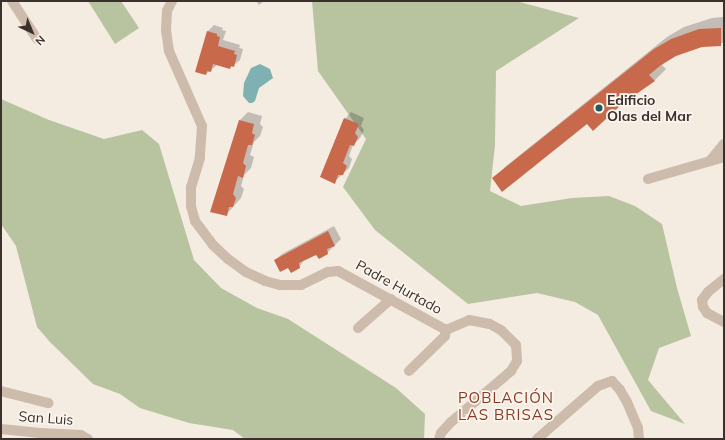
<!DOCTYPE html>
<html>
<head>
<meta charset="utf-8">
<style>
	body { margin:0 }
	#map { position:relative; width:725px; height:440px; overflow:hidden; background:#f4ebe1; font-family:Mulish,sans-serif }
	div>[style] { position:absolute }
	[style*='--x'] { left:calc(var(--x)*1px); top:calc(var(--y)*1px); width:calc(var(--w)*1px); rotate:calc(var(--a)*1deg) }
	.green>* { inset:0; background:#b8c4a0 }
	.water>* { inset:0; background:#7fb0b2 }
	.shadow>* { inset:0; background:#0003 }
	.building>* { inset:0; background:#c8694b }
	.minor>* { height:10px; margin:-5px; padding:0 5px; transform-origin:5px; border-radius:5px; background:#cdbbac }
	.dots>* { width:11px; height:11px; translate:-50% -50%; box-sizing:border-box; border:2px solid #fbf5ee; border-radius:50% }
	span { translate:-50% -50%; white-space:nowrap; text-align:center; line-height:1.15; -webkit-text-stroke:3.5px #fbf5ee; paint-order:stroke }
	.poi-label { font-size:14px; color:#3b302b; font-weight:700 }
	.left { translate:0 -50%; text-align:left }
	.street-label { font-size:14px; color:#3b302b }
	.neighbourhood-label { font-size:15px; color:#8c3b22; letter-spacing:1px }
	.frame { position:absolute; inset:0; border:2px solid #3b302b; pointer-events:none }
	.north { position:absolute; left:12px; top:12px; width:40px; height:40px; -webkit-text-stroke:3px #fbf5ee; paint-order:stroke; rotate:136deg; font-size:11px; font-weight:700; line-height:16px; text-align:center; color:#3b302b }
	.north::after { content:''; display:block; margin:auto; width:14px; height:18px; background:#3b302b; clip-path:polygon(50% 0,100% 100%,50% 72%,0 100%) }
</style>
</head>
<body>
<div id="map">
	<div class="green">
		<div style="clip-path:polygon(88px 1px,121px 1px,139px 28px,115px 44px)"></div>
		<div style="clip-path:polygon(312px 1px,516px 1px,579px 18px,496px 71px,495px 145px,490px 191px,521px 206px,572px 198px,609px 196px,635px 206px,662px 224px,677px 288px,691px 336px,659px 348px,648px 380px,685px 424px,651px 411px,598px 315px,575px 302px,537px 293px,468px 304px,375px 230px,343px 187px,366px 139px,318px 71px)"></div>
		<div style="clip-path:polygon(1px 99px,49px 120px,104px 139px,142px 130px,159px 144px,194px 260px,221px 288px,257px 308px,288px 319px,396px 388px,425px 414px,424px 439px,245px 439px,233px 430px,189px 423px,140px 408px,120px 394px,93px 384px,50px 342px,37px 327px,16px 246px,1px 224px)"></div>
	</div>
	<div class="water">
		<div style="clip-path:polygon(260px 64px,270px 69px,273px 78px,259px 88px,255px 101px,252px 103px,249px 103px,243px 96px,244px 83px,251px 68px)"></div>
	</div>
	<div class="shadow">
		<div style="clip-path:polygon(256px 1px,264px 1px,259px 5px)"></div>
		<div style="clip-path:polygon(724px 17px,724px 41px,720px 45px,702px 46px,676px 55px,662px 65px,666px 69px,654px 81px,494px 178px,506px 166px,667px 37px,684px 27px,712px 18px)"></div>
		<div style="clip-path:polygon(214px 25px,223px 28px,222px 30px,226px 31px,223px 40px,240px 45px,239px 48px,243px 49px,240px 60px,233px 66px,229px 68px,217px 65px,206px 74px,208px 31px)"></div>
		<div style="clip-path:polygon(248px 112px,262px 116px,260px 124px,263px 127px,260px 136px,254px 142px,250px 155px,254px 157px,251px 168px,244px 175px,241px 186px,244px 189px,241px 198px,226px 215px,240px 120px)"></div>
		<div style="clip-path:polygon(351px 112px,364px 118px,361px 126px,364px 130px,360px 138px,353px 145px,349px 156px,352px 159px,349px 168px,334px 182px,345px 119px)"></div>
		<div style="clip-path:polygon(334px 226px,341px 239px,327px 253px,316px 254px,305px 259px,299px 267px,289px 267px,275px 260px,282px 254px)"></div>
	</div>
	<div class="building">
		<div style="clip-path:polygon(721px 28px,721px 46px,702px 47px,676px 56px,661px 65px,649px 75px,655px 81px,622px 104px,593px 131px,587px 124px,502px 192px,492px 178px,654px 49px,671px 39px,699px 29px)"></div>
		<div style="clip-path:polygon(207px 31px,217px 34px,217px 36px,220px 37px,218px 46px,235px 51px,234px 54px,237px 55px,234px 67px,231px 66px,230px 69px,213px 64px,211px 72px,207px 71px,206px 75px,195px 72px)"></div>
		<div style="clip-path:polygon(344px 118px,359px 124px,355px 133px,358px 137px,354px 146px,350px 145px,343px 163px,347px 166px,343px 175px,338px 175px,335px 184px,320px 177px)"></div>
		<div style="clip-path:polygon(239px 120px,254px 124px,252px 133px,255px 135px,252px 145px,248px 145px,243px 163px,246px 166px,243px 178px,238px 176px,233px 194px,236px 198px,233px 207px,229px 207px,227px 216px,210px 212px)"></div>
		<div style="clip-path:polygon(328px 231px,335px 246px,327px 249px,328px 254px,319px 259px,316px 255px,299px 263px,300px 268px,291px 273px,288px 268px,280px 272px,274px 260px)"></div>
	</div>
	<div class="minor">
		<div style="--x:12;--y:1;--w:45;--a:56.7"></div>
		<div style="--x:172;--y:1;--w:11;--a:117"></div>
		<div style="--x:167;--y:11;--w:19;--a:93"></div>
		<div style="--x:166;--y:30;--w:21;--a:82"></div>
		<div style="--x:169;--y:51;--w:82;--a:66.3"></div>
		<div style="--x:202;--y:126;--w:32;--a:94"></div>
		<div style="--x:200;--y:158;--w:30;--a:107"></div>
		<div style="--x:191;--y:187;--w:19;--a:90"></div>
		<div style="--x:191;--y:206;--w:16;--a:75"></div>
		<div style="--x:195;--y:221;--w:30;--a:53"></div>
		<div style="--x:213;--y:245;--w:21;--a:43"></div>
		<div style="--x:228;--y:259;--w:22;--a:36"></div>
		<div style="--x:246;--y:272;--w:21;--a:25"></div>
		<div style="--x:265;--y:281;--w:16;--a:15"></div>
		<div style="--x:280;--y:285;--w:21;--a:0"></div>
		<div style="--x:301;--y:285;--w:30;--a:-26"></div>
		<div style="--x:328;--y:272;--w:10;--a:-6"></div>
		<div style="--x:338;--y:271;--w:123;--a:28.6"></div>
		<div style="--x:446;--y:330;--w:25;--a:-23"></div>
		<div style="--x:469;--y:320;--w:21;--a:11"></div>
		<div style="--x:490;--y:324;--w:13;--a:29"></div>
		<div style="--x:501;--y:330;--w:21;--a:45"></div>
		<div style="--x:516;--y:345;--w:16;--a:86"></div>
		<div style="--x:517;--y:361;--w:12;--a:121"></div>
		<div style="--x:511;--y:371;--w:79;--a:139.6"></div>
		<div style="--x:451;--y:422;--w:15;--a:132"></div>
		<div style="--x:441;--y:433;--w:6;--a:108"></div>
		<div style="--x:710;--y:161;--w:22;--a:-51"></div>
		<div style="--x:648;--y:179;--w:79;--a:-16.1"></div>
		<div style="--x:724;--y:279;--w:21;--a:141"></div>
		<div style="--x:708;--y:292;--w:10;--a:127"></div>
		<div style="--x:702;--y:300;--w:7;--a:82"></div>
		<div style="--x:703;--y:307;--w:7;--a:56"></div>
		<div style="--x:707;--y:313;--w:19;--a:28"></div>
		<div style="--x:358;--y:328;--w:44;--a:-41.3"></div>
		<div style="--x:409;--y:371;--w:50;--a:-44.2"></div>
		<div style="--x:445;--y:336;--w:6;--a:-81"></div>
		<div style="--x:1;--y:391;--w:49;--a:14.3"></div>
		<div style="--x:1;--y:429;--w:39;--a:6"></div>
		<div style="--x:40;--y:433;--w:41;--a:2.8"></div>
		<div style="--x:81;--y:435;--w:8;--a:30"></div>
		<div style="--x:537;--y:439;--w:81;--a:-41"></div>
		<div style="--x:598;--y:386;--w:15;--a:-20"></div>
		<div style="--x:612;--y:381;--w:12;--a:48"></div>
		<div style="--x:620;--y:390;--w:14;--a:60"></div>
		<div style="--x:627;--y:402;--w:28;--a:67"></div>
		<div style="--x:638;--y:428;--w:11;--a:85"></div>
	</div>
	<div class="dots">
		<div style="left:599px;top:108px;background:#1f5a5e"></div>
	</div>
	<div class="poi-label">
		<span class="left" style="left:607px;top:108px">Edificio<br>Olas del Mar</span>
	</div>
	<div class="street-label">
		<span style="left:399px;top:287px;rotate:29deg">Padre Hurtado</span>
		<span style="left:46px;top:418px;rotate:4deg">San Luis</span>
	</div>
	<div class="neighbourhood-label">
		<span style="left:506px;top:406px">POBLACIÓN<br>LAS BRISAS</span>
	</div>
	<div class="frame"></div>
	<div class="north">N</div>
</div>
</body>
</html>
